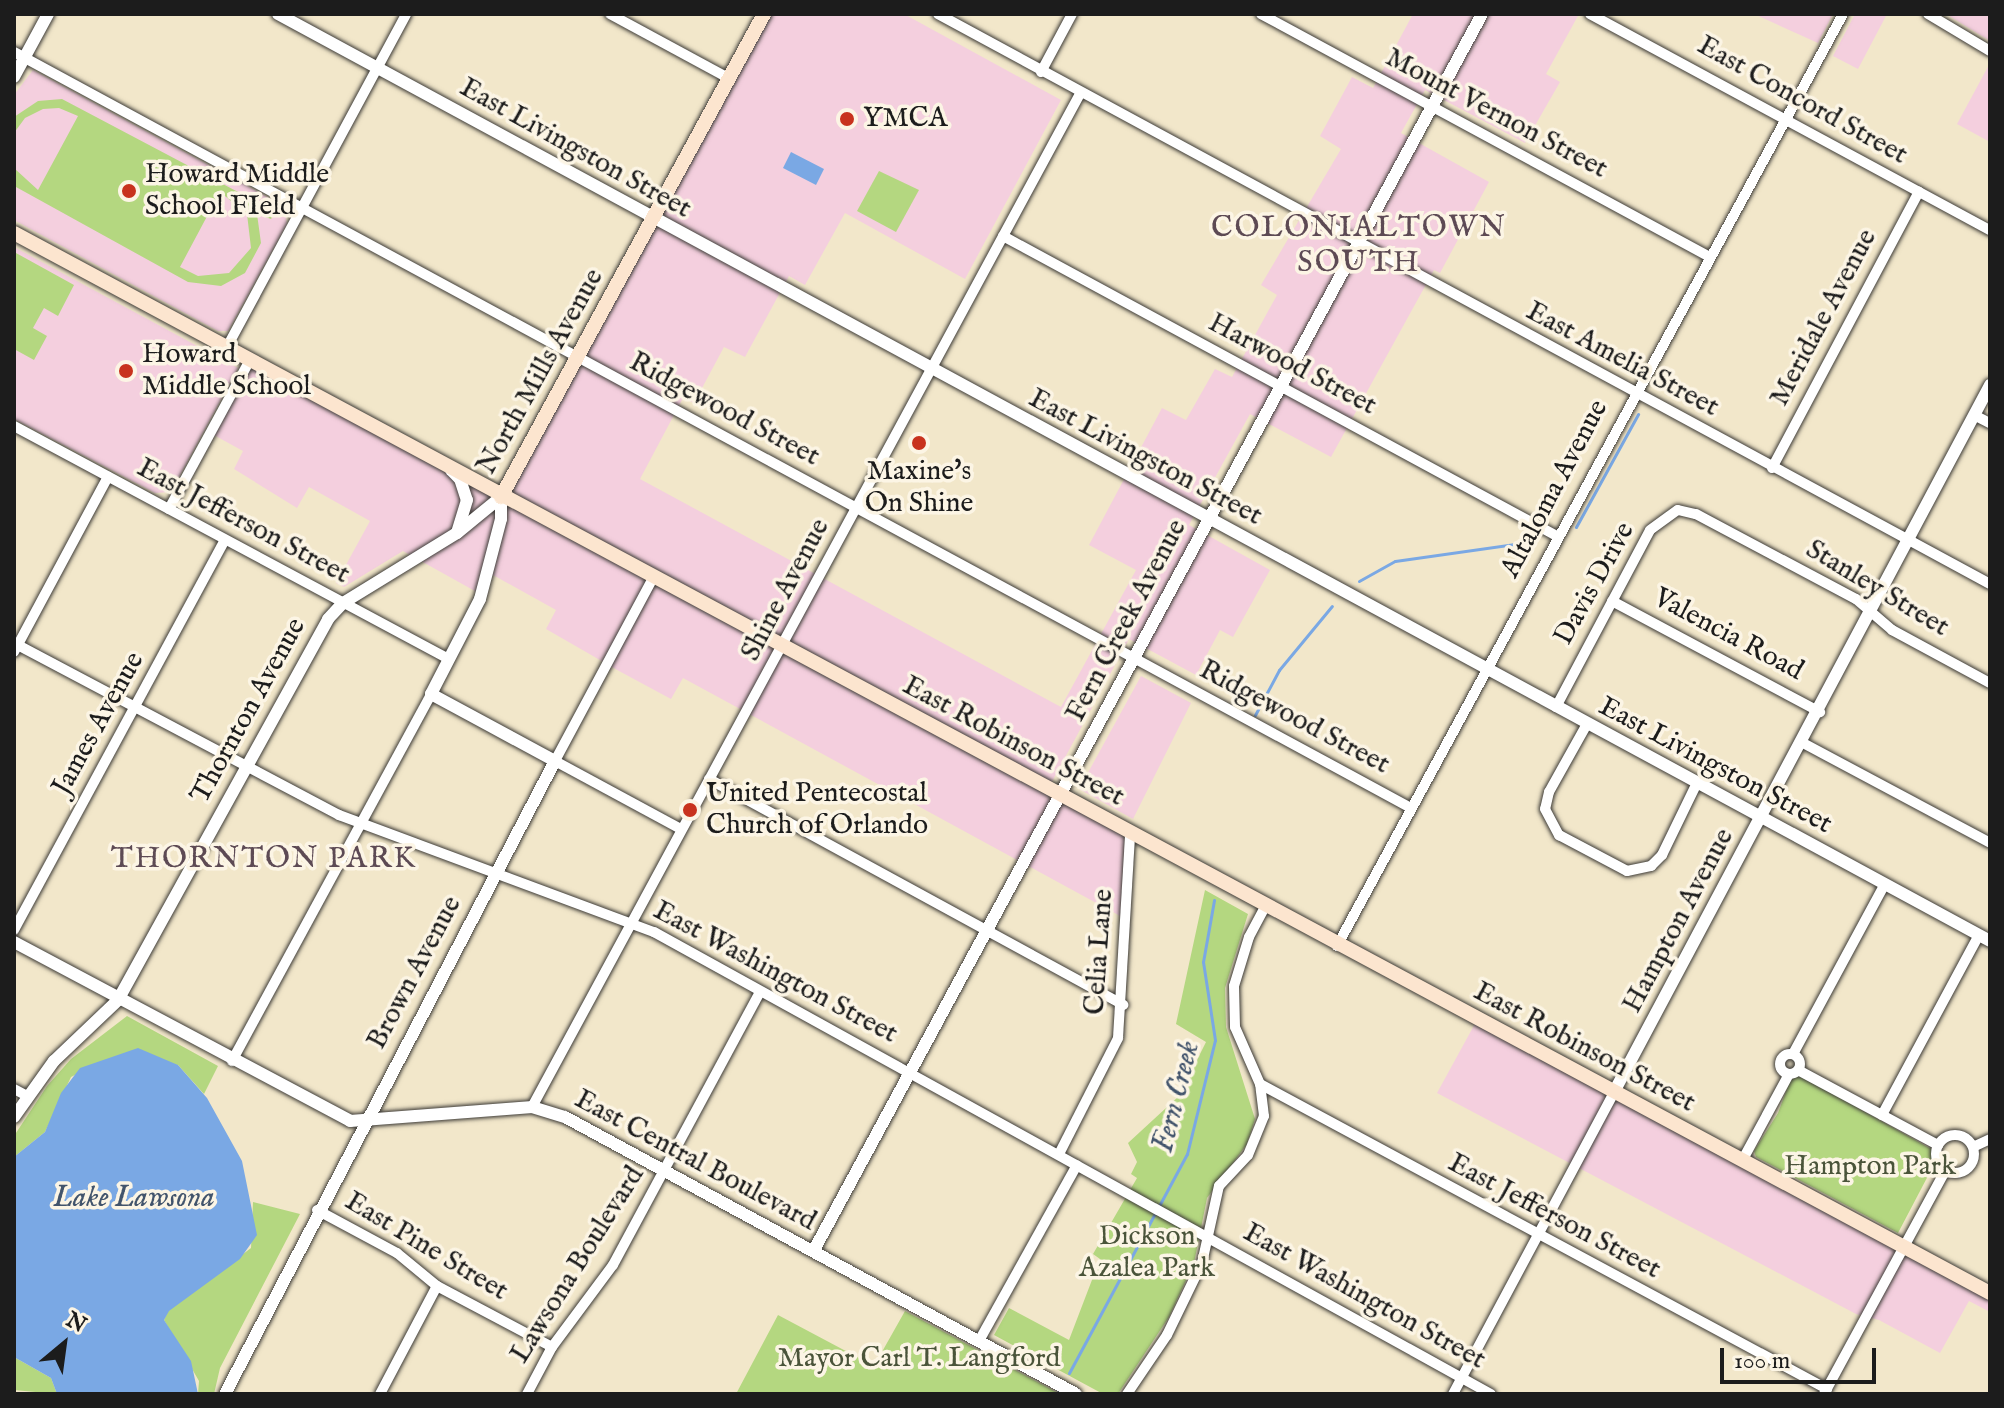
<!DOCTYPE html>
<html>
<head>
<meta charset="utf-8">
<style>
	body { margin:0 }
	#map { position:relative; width:2004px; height:1408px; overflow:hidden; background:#f2e7ca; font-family:"IM FELL English",serif }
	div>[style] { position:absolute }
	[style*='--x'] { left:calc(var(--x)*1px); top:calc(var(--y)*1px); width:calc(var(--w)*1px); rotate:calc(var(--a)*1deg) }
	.built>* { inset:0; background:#f4cfde }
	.green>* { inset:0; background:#b4d780 }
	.water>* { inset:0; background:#7aa8e4 }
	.stream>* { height:3px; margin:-1.5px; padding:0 1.5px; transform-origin:1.5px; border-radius:1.5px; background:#7aa8e4 }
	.roads { filter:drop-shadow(0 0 2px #3c3a36) drop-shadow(0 0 2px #3c3a36) }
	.minor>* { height:10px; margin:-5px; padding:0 5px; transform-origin:5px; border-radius:5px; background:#fff }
	.minor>.ring { margin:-5px; padding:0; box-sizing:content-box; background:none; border:10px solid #fff; border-radius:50% }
	.tertiary>* { height:12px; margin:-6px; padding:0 6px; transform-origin:6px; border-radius:6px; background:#fff }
	.secondary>* { height:14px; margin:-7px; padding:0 7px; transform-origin:7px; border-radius:7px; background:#fce5cf }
	.dots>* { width:22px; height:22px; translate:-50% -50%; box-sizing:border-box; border:4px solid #fcf5e5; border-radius:50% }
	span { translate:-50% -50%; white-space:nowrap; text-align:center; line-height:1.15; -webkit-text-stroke:7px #fcf5e5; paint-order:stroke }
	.street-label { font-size:28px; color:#1c1c1c }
	.poi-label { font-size:28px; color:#1c1c1c }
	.left { translate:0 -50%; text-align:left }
	.park-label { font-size:28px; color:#4a543a }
	.neighbourhood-label { font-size:30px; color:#5d4a54; letter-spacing:2px }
	.water-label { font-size:30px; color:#42546c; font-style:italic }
	.frame { position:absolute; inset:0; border:16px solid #1c1c1c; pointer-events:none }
	.north { position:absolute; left:24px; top:1304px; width:80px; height:80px; -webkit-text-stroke:6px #fcf5e5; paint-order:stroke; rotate:29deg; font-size:22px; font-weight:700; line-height:32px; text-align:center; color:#1c1c1c }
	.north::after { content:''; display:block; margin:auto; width:28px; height:36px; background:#1c1c1c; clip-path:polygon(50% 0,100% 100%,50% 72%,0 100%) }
	.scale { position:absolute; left:1720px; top:1348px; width:156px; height:36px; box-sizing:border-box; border:4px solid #1c1c1c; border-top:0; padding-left:10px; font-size:24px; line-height:28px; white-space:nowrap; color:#1c1c1c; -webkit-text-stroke:6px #fcf5e5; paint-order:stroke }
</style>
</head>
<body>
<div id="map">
	<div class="built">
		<div style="clip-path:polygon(766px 14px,904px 14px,1061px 100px,965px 279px,845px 213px,805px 285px,789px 276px,745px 357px,724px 347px,694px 403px,683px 398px,640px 479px,1061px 707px,1136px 570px,1089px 545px,1162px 408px,1186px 420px,1215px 369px,1232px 377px,1277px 295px,1261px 285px,1341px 149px,1320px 136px,1352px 77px,1373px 88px,1413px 14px,1579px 14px,1546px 74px,1560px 82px,1525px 143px,1425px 90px,1401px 133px,1489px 182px,1440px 273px,1434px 270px,1331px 457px,1250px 414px,1189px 525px,1270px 570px,1233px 637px,1220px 630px,1196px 675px,1129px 639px,1048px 789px,1125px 832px,1122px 917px,683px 678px,671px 699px,619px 671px,546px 629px,556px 610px,493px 575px,482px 595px,403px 551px,344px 587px,336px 583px,370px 521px,309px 487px,297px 508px,234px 469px,243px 451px,212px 434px,252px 361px,506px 497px)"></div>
		<div style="clip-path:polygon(1754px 14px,1833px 14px,1818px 43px)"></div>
		<div style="clip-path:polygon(1855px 14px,1887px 14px,1858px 69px,1833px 56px)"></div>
		<div style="clip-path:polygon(1946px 14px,1990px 14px,1990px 41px)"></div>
		<div style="clip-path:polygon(1990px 63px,1990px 142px,1957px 124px)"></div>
		<div style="clip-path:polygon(33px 70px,284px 206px,287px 224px,228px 331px,218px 331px,14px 220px,14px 95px)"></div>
		<div style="clip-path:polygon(14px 247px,238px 368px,171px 492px,155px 493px,14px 419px)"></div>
		<div style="clip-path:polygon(1141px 676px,1191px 703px,1133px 819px,1079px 789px)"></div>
		<div style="clip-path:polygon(1477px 1020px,1990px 1296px,1990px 1312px,1969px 1301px,1940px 1353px,1879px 1320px,1856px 1314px,1437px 1093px)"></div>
	</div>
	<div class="green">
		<div style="clip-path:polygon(evenodd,62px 99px,276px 212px,271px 219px,257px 214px,261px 243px,245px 273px,221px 286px,188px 282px,16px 187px,14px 168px,38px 190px,78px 116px,59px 108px,43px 109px,25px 118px,14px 133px,14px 117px,38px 101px,62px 99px,220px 192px,247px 214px,251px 248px,229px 273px,198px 276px,180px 267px,220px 192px)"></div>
		<div style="clip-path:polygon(879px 171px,919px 190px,896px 232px,857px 211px)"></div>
		<div style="clip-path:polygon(16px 253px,74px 285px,58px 316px,44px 308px,33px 328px,47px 336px,34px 360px,14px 349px)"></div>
		<div style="clip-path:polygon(1205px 890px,1248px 914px,1225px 988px,1226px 1027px,1255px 1119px,1247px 1144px,1207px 1198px,1194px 1263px,1169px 1317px,1118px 1394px,1103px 1394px,994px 1335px,1009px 1308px,1069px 1340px,1100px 1259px,1093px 1254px,1137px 1178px,1131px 1174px,1137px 1162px,1128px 1143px,1179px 1096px,1206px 1042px,1176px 1024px)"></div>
		<div style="clip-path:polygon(127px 1016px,218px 1066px,204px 1094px,178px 1065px,102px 1061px,71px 1077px,45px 1132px,14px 1157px,14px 1136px,47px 1086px,71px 1059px)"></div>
		<div style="clip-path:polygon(1799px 1075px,1933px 1150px,1936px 1173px,1930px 1172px,1898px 1233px,1756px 1157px,1754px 1151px,1778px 1113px,1791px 1078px)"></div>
		<div style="clip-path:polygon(253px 1202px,300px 1214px,220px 1368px,214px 1394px,198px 1394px,199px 1381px,164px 1320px,168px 1311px,251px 1248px)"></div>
		<div style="clip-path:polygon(905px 1311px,1060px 1394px,736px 1394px,778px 1315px,874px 1366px)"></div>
		<div style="clip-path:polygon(14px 1357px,51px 1378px,57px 1394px,14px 1390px)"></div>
	</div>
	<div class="water">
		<div style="clip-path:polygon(791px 152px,824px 169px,816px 185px,783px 168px)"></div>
		<div style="clip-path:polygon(138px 1048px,178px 1065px,207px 1098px,242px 1161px,257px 1235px,240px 1259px,169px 1311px,164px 1320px,191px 1361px,198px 1394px,57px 1394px,51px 1378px,14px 1357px,14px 1157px,45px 1132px,61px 1093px,80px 1068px)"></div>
	</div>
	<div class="stream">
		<div style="--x:1576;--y:527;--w:129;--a:-61.2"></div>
		<div style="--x:1359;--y:581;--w:41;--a:-29.1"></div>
		<div style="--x:1395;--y:561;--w:134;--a:-8.1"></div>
		<div style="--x:1255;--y:715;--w:51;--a:-61.9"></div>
		<div style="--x:1279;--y:670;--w:83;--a:-50.4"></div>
		<div style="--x:1069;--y:1373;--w:249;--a:-61.7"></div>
		<div style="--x:1187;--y:1154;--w:117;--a:-76.2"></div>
		<div style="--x:1215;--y:1040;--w:79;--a:-98.7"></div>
		<div style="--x:1203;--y:962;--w:63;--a:-79.9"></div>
		<div style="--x:1057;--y:1394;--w:2;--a:-63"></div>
	</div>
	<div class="roads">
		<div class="minor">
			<div style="--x:610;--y:14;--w:136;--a:28.4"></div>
			<div style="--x:938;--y:14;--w:1196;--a:28.45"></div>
			<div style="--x:1261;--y:14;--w:508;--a:28.43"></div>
			<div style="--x:1590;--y:14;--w:455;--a:28.4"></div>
			<div style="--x:1928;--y:14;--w:72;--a:30.8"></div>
			<div style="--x:14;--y:52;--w:1588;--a:28.42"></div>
			<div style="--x:1041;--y:72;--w:66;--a:-61.9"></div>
			<div style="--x:1003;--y:236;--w:630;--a:28.44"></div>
			<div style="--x:227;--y:347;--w:378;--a:-61.7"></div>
			<div style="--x:1974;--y:415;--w:18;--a:27"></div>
			<div style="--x:14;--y:426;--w:493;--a:28.2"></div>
			<div style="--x:1772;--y:468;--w:313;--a:-62"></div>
			<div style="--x:169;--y:509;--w:170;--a:-61.5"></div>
			<div style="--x:653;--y:578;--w:208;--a:118.2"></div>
			<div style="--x:555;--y:761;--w:143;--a:28.4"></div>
			<div style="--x:1612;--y:601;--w:236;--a:28.1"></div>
			<div style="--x:14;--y:643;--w:368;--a:27.9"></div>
			<div style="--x:339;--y:815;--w:336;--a:20.4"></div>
			<div style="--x:654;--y:932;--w:956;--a:28.9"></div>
			<div style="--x:14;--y:652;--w:199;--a:-61.8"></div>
			<div style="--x:1556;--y:707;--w:200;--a:-62"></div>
			<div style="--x:1650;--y:530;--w:34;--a:-36"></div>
			<div style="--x:1678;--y:510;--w:18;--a:13"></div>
			<div style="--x:1696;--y:514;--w:181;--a:28"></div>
			<div style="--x:1856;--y:599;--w:48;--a:40.7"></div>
			<div style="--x:1892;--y:630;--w:111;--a:28.4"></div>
			<div style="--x:1587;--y:724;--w:78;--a:119.2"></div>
			<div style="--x:1549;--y:792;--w:17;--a:103"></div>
			<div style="--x:1545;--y:809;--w:30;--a:62"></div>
			<div style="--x:1559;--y:835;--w:77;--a:27.9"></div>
			<div style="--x:1627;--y:871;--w:25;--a:-12"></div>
			<div style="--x:1651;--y:866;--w:16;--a:-45"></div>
			<div style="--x:1662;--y:855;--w:80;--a:-64.1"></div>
			<div style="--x:1803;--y:743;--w:212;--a:28.1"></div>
			<div style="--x:709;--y:779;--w:472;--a:28.6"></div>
			<div style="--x:14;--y:930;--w:443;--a:-61.6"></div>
			<div style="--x:1337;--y:946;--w:1060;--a:-61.5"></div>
			<div class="ring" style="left:1780px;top:1054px;width:10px;height:10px"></div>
			<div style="--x:1793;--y:1054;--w:193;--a:-61.6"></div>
			<div style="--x:232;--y:1061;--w:417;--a:-61.5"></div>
			<div style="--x:1798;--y:1070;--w:159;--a:28.2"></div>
			<div style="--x:1260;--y:1084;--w:644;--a:28.28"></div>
			<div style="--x:14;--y:1089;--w:15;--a:28"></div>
			<div style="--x:532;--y:1107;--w:1152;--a:-61.59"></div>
			<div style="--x:1882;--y:1115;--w:204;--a:-61.7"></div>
			<div class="ring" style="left:1936px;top:1135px;width:28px;height:28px"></div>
			<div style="--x:1973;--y:1147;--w:19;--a:-25"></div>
			<div style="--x:1059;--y:1154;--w:130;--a:-63"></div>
			<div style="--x:1118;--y:1038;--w:204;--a:-86.6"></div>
			<div style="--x:1742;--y:1161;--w:99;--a:-61.6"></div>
			<div style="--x:317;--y:1210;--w:91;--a:28.3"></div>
			<div style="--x:397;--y:1253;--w:52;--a:39.5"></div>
			<div style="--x:437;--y:1286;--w:130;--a:27.9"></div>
			<div style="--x:979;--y:1341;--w:201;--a:-60.9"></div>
			<div style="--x:380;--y:1394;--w:122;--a:-62.2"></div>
			<div style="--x:527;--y:1394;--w:53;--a:-62"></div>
			<div style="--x:552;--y:1347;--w:102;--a:-53.4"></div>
			<div style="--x:613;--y:1265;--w:310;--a:-61.7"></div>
			<div style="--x:1127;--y:1394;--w:71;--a:-55.9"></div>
			<div style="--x:1167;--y:1335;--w:80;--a:-64.1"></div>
			<div style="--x:1202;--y:1263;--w:79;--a:-77.6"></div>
			<div style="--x:1219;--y:1186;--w:42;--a:-46.9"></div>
			<div style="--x:1248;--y:1155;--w:42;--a:-67.7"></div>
			<div style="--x:1264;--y:1116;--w:32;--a:-97"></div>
			<div style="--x:1260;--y:1084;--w:62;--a:-113.7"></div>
			<div style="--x:1235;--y:1027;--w:41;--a:-91.4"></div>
			<div style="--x:1234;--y:986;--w:51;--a:-73"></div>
			<div style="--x:1249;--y:937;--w:34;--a:-62"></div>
			<div style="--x:1453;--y:1394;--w:342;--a:-61.9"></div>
			<div style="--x:1824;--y:1394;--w:254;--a:-61.5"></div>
		</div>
		<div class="tertiary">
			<div style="--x:278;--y:14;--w:1947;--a:28.43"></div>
			<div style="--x:14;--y:77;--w:72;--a:-61.6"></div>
			<div style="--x:451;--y:470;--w:13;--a:45"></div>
			<div style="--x:460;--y:479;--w:22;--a:72"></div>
			<div style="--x:467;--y:500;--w:34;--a:107"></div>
			<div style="--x:14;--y:942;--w:381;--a:28"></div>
			<div style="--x:350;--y:1121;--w:183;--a:-4.4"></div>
			<div style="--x:532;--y:1107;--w:34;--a:17"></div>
			<div style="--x:565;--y:1117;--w:581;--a:28.46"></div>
			<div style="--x:1614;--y:1092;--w:801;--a:-61.99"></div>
			<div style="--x:14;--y:1117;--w:69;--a:-54.5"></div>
			<div style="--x:54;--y:1061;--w:88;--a:-43.6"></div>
			<div style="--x:118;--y:1000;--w:435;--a:-61.1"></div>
			<div style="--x:328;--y:619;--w:22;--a:-47"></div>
			<div style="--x:343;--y:603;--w:134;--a:-31.6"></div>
			<div style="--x:457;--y:533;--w:57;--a:-39.3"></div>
			<div style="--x:814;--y:1250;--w:1405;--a:-61.61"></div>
			<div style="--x:225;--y:1394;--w:714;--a:-62.47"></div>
			<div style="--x:555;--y:761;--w:141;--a:-151.6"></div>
			<div style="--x:431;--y:694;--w:107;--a:-62.7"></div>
			<div style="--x:480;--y:599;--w:83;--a:-75.3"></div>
			<div style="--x:501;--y:519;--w:22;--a:-90"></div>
		</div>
		<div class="secondary">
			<div style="--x:14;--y:233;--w:2242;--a:28.21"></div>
			<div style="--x:501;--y:497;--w:550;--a:-61.43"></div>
		</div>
	</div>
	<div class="dots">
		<div style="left:847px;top:119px;background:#c8321e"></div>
		<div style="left:129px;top:191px;background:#c8321e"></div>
		<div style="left:126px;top:371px;background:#c8321e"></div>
		<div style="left:919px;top:443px;background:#c8321e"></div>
		<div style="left:690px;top:810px;background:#c8321e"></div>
	</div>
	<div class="street-label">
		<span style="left:1802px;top:101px;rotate:29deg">East Concord Street</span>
		<span style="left:1496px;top:114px;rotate:28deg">Mount Vernon Street</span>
		<span style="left:575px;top:149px;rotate:29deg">East Livingston Street</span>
		<span style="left:1824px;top:318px;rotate:-62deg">Meridale Avenue</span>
		<span style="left:1622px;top:360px;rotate:28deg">East Amelia Street</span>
		<span style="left:1292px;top:365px;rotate:28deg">Harwood Street</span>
		<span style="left:541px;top:372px;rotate:-61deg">North Mills Avenue</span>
		<span style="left:724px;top:410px;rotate:28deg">Ridgewood Street</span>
		<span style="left:1145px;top:458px;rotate:28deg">East Livingston Street</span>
		<span style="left:1555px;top:489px;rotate:-62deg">Altaloma Avenue</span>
		<span style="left:243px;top:522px;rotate:28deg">East Jefferson Street</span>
		<span style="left:1595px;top:584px;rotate:-61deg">Davis Drive</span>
		<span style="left:1877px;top:589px;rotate:31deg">Stanley Street</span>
		<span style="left:786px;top:590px;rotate:-62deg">Shine Avenue</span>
		<span style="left:1127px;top:621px;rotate:-62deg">Fern Creek Avenue</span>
		<span style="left:1728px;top:635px;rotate:28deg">Valencia Road</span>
		<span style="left:249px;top:711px;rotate:-61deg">Thornton Avenue</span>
		<span style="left:1294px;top:718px;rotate:28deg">Ridgewood Street</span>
		<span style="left:99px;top:724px;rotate:-61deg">James Avenue</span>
		<span style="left:1013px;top:742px;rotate:28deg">East Robinson Street</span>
		<span style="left:1715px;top:766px;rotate:28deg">East Livingston Street</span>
		<span style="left:1679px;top:921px;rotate:-62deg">Hampton Avenue</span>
		<span style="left:1100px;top:952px;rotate:-86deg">Celia Lane</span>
		<span style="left:415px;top:973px;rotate:-62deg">Brown Avenue</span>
		<span style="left:775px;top:973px;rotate:28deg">East Washington Street</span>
		<span style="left:1584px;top:1048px;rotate:28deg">East Robinson Street</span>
		<span style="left:695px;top:1161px;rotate:28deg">East Central Boulevard</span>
		<span style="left:1554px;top:1217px;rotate:28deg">East Jefferson Street</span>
		<span style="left:426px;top:1247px;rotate:31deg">East Pine Street</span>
		<span style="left:578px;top:1265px;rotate:-58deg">Lawsona Boulevard</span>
		<span style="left:1364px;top:1297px;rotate:29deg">East Washington Street</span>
	</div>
	<div class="poi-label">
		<span class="left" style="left:863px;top:119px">YMCA</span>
		<span class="left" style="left:145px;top:191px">Howard Middle<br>School FIeld</span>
		<span class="left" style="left:142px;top:371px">Howard<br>Middle School</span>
		<span style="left:919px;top:488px">Maxine's<br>On Shine</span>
		<span class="left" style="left:706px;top:810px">United Pentecostal<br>Church of Orlando</span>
	</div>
	<div class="park-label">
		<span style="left:1870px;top:1167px">Hampton Park</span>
		<span style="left:1147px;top:1253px">Dickson<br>Azalea Park</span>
		<span style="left:919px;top:1359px">Mayor Carl T. Langford</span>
	</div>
	<div class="neighbourhood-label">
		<span style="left:1359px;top:245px">COLONIALTOWN<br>SOUTH</span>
		<span style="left:264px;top:859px">THORNTON PARK</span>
	</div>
	<div class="water-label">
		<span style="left:1177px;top:1097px;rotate:-76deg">Fern Creek</span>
		<span style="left:134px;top:1198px">Lake Lawsona</span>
	</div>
	<div class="frame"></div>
	<div class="north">N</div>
	<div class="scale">100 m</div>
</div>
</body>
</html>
